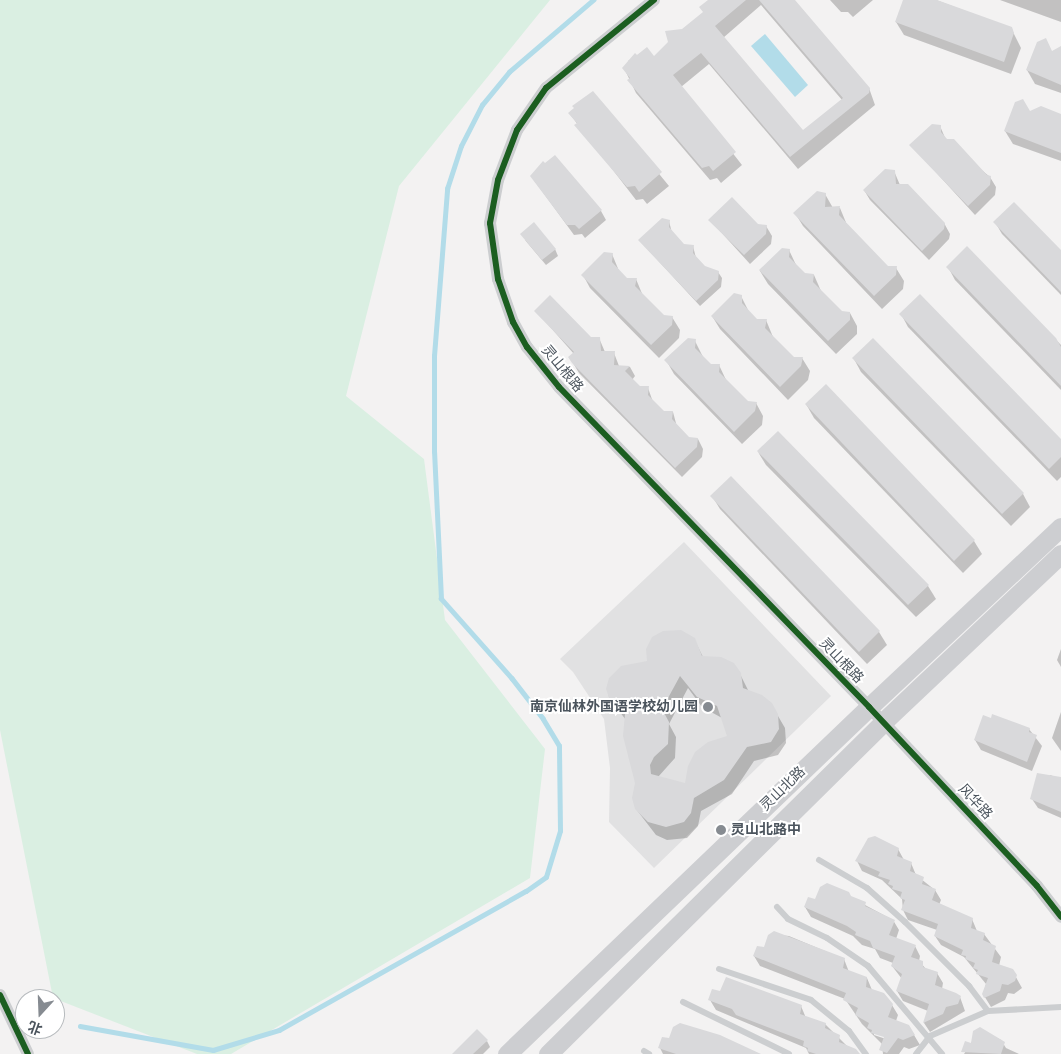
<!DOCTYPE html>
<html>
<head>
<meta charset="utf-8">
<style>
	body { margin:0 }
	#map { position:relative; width:1061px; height:1054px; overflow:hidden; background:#f3f2f2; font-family:"Varela Round","Noto Sans SC",sans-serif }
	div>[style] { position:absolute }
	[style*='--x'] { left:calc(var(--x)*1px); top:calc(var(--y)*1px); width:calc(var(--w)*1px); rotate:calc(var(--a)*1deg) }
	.education>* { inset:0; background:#e1e1e2 }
	.green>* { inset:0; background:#daefe2 }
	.water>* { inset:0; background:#b2dce9 }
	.shadow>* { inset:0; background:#0003 }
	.stream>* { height:4.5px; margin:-2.25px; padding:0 2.25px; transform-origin:2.25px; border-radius:2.25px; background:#b2dce9 }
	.building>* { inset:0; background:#d9d9db }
	.lane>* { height:6px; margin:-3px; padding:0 3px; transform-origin:3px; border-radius:3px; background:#ccced0 }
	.street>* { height:12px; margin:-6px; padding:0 6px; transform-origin:6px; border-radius:6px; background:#ccced0 }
	.secondary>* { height:19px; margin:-9.5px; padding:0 9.5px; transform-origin:9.5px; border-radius:9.5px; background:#cdced1 }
	.cycleway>* { height:6px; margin:-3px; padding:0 3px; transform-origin:3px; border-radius:3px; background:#1b5e20 }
	.dots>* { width:14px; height:14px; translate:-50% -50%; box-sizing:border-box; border:2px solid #fff; border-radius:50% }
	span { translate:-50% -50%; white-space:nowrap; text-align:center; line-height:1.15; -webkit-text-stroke:4px #fff; paint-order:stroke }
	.street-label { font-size:14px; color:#4b545d }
	.poi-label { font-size:14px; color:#4b545d; font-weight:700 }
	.right { translate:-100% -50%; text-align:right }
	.left { translate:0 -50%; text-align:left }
	.north { position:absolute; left:15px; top:989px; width:50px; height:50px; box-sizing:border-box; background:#fff; border:1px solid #b7bbbe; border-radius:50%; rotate:200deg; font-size:14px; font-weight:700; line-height:20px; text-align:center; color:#4b545d }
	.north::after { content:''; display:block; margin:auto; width:18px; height:22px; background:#868b91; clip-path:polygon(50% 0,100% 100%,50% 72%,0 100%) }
</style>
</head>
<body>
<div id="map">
	<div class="education">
		<div style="clip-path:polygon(684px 542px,831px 696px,654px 868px,609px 822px,610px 768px,604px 719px,573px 672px,560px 659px)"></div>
	</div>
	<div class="green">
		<div style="clip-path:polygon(0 0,550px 0,399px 186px,346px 396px,424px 459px,445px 620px,545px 749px,530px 878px,231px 1054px,197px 1054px,53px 998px,0 730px)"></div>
	</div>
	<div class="water">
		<div style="clip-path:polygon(765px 34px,808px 85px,795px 97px,751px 46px)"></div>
	</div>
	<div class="shadow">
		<div style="clip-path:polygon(evenodd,710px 0,794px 0,869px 88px,875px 105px,798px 169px,709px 64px,681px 87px,742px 165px,721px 183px,717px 178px,710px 180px,636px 93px,624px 68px,629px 64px,628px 61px,647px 49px,654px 58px,704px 13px,710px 0,761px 5px,842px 100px,803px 132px,723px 38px,761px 5px)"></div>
		<div style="clip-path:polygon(830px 0,873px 0,853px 17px,848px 12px,841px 12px)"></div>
		<div style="clip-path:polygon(904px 0,936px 0,1011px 28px,1021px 48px,1011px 74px,904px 35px,896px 22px)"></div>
		<div style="clip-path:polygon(1000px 0,1061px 0,1061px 22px)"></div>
		<div style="clip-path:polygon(1061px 48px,1061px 93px,1035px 84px,1027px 70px)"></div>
		<div style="clip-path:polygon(593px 93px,669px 186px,647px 204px,643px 199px,636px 200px,569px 113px)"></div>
		<div style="clip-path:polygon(1061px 116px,1061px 161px,1013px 144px,1005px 131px)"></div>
		<div style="clip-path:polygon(940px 126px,946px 140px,990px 177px,996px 187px,995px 195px,975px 215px,911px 145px)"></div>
		<div style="clip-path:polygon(894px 171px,900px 185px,944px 223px,950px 234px,949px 239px,929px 260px,870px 200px,864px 190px)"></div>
		<div style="clip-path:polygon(531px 176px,601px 211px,606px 220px,585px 238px,582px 234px,574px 235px)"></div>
		<div style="clip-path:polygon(825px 194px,833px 208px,840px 208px,847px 225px,888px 267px,896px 268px,904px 281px,903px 289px,882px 309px,803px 226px,795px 213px)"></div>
		<div style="clip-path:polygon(710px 220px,766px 226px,772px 236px,771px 244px,750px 264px)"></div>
		<div style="clip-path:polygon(669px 221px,672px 233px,684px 245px,693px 246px,696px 258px,705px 267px,718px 272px,722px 278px,721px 287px,700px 306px,640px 241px)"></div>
		<div style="clip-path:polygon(995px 222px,1061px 251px,1061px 295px,1002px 234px)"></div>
		<div style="clip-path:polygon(525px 240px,555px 249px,558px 256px,546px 265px)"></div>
		<div style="clip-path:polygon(967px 248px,1061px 345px,1061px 390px,955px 280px,948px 267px)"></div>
		<div style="clip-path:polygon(789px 250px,797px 267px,804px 275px,814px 275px,821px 291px,841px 312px,850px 313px,857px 326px,857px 334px,836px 354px,768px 284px,760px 271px)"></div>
		<div style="clip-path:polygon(612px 254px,619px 271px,627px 279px,636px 279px,643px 296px,664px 316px,672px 317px,680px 330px,679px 338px,659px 358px,590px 288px,583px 275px)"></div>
		<div style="clip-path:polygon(741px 296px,749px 312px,757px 321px,766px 320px,773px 337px,794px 358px,802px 358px,810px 371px,808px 380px,788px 400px,720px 329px,712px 316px)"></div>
		<div style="clip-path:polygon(536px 311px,590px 338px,599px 338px,605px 352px,614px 353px,619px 366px,630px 367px,635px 376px,632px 380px,639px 387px,648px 388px,653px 402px,663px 412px,673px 412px,677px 427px,689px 439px,698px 439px,703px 449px,702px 457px,682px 477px,579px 373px,570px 358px,574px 354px)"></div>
		<div style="clip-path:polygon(901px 314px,1061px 441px,1061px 477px,1057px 481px,908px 327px)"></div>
		<div style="clip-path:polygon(695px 341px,703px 357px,711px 365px,719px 365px,727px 382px,747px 402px,756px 403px,763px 416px,762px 425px,742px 444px,674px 374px,666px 360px)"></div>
		<div style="clip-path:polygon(854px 359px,1023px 494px,1030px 507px,1011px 526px,861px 372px)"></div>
		<div style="clip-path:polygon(826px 386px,974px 541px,982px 554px,963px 573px,814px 418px,806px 404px)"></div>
		<div style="clip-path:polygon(758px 452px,928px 586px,936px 599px,916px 617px,766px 465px)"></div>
		<div style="clip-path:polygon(731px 477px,879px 632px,887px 645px,867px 664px,720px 509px,712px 496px)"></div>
		<div style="clip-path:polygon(evenodd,694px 639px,703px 657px,740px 674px,749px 692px,771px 704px,785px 728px,786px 743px,778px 755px,754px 761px,732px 794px,701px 811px,698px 826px,687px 838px,667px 840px,656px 835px,636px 809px,637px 784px,626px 720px,609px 698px,608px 684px,694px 639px,688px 688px,702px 707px,722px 718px,728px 737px,686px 785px,658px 777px,675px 758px,676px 737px,669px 724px,688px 688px)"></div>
		<div style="clip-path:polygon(1061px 649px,1061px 667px,1057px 660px)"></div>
		<div style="clip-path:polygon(1061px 712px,1061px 751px,1052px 738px)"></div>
		<div style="clip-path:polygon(1029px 729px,1042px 746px,1032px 771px,981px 750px,975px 740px)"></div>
		<div style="clip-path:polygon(1050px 775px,1061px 779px,1061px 818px,1038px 808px,1032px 799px)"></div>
		<div style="clip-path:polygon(898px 849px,904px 860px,911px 863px,916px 875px,935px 890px,941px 900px,939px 905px,972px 919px,977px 931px,984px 934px,1001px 957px,999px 966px,1012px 970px,1022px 988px,1014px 994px,1008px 993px,1005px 1000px,991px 1007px,983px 994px,986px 984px,964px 957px,941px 945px,935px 936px,937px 930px,908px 920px,903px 910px,902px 899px,882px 880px,862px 871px,857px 861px)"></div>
		<div style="clip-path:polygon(852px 898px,893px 920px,899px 930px,896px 939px,915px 946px,920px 956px,919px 961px,926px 969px,937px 973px,943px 983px,942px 989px,960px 997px,965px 1011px,930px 1032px,924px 1023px,928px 1011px,903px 1001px,897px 991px,902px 979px,892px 966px,893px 963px,880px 958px,875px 949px,862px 945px,853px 936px,811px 917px,805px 907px,816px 901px)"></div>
		<div style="clip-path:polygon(evenodd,770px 934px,789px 936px,844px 959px,849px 972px,867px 978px,872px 990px,892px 1005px,898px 1015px,896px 1021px,914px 1035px,920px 1045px,909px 1049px,904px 1047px,899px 1054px,883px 1054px,882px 1044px,862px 1024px,845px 999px,760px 966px,754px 956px,765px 948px,770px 934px,874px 1032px,890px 1038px,889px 1040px,874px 1035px,874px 1032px)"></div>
		<div style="clip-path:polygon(710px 1000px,801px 1006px,806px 1018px,825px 1024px,855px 1054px,809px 1054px,806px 1048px,716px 1010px)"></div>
		<div style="clip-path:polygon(980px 1029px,1001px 1040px,1006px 1048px,1019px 1054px,964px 1054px)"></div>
		<div style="clip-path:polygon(487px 1041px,490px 1047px,483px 1054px,458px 1054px)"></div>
		<div style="clip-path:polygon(660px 1048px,755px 1054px,663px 1054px)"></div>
	</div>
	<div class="stream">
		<div style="--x:80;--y:1026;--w:135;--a:10.2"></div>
		<div style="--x:213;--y:1050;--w:69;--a:-16.9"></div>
		<div style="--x:279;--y:1030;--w:283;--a:-29.4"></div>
		<div style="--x:526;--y:891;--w:24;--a:-35"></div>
		<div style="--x:546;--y:877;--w:48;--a:-73.1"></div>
		<div style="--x:560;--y:831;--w:85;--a:-90.7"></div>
		<div style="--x:559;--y:746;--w:31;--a:-121"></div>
		<div style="--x:543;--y:719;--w:51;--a:-127.8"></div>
		<div style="--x:512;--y:679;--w:107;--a:-131.6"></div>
		<div style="--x:441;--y:599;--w:147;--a:-92.7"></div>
		<div style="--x:434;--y:452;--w:96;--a:-90"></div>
		<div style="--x:434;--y:356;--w:168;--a:-85.5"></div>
		<div style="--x:447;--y:189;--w:45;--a:-72"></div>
		<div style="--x:461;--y:146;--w:46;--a:-62.9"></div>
		<div style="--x:482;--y:105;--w:43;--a:-50.7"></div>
		<div style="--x:509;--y:72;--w:111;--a:-40.6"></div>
	</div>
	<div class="building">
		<div style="clip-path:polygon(708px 0,746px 0,715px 26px,803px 130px,843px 98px,759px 0,795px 0,870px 88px,869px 93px,790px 157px,701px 53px,673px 75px,736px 152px,713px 171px,709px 166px,702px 168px,627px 80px,630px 78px,622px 68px,635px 53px,637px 55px,647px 47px,654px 56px,668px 42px,665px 31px,682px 29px,703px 12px,699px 7px)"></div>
		<div style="clip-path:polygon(903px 0,937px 0,1012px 27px,1014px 33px,1004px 62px,895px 22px)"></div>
		<div style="clip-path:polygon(1046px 38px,1052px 51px,1061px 46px,1061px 85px,1026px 70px,1037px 42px)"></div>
		<div style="clip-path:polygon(593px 91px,662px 172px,639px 192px,635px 186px,627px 187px,574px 125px,577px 123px,568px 113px,574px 108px,572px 106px)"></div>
		<div style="clip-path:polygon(1023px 99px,1030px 111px,1041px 106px,1061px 114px,1061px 153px,1004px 131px,1015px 102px)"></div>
		<div style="clip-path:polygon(932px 124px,941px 125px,941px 132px,947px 139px,954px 139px,987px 175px,991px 176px,990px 185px,968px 206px,909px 145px)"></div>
		<div style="clip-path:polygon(555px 155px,602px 210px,579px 229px,575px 225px,567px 225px,530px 176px,543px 161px,545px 163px)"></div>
		<div style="clip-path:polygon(885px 169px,895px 170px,896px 184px,908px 184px,945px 223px,944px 229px,922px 251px,863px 190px)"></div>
		<div style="clip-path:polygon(817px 191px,826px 193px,825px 207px,840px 206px,839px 215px,888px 266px,897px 266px,896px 275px,874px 296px,793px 213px)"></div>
		<div style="clip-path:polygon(732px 197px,758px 224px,767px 225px,766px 234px,744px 255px,708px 220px)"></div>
		<div style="clip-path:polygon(1014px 202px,1061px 250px,1061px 292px,993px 222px)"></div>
		<div style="clip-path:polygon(662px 218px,670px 220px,669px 227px,684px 244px,694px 245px,693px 253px,705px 266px,719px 271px,718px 280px,696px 301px,638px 240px)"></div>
		<div style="clip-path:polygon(534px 222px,556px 249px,542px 260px,520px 234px)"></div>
		<div style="clip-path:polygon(967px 246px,1056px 338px,1061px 347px,1061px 386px,946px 267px)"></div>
		<div style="clip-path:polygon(782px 248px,790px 249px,789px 257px,805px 273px,814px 274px,813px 282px,842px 311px,850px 312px,850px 320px,828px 341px,759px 270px)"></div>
		<div style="clip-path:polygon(604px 252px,613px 253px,612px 262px,627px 278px,637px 278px,635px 286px,664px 315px,673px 316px,672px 325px,651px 345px,581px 275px)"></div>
		<div style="clip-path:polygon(734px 293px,742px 295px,742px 303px,757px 319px,767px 319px,765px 328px,794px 357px,803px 357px,801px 366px,780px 387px,711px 316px)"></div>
		<div style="clip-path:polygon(920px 294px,1061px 439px,1061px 457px,1049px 469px,899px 314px)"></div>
		<div style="clip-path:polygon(550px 295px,591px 337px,600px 337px,601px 351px,615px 351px,614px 365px,630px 366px,625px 371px,640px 386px,649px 386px,648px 395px,664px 411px,673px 411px,672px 419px,689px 437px,698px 438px,697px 447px,675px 468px,572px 363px,568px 357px,574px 352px,534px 311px)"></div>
		<div style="clip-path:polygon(688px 338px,696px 339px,695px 348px,711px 364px,720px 364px,719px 372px,748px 401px,757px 402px,755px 411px,734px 432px,664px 360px)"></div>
		<div style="clip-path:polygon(873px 338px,1024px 493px,1002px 514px,852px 358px)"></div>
		<div style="clip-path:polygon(826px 384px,975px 540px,954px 561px,805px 404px)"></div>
		<div style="clip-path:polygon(778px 431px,929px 585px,908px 605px,757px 451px)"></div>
		<div style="clip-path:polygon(731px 476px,880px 631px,859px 652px,710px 496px)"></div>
		<div style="clip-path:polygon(evenodd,681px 630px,695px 638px,702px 656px,721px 657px,734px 663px,741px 673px,743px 688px,762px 695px,772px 703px,778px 714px,779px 729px,771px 742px,747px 747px,724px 780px,694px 798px,691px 813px,684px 822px,666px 827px,648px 822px,635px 809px,632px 798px,635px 783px,623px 736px,625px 714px,611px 703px,606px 689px,609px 678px,621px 666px,647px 661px,646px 649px,652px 637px,663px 631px,681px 630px,680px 676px,697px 697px,717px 706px,727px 736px,708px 742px,695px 752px,688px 766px,685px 783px,651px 774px,650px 765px,654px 757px,668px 744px,669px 722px,662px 709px,680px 676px)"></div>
		<div style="clip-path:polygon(992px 714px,1030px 728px,1029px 732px,1037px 735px,1027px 762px,974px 740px,983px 715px,991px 718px)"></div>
		<div style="clip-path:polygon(1037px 773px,1061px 777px,1061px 812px,1030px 799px)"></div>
		<div style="clip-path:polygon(875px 836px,899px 848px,897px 856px,912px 862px,910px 871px,924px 877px,922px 884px,936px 889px,932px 900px,973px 918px,971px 928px,985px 933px,983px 940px,996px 946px,992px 962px,1013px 969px,1017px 975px,1015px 981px,1008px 985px,1002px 984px,1000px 991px,984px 998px,982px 994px,988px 978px,976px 974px,978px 970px,973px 968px,975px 963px,965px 959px,966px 956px,961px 955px,963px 950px,934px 936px,938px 924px,901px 910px,905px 900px,900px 898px,902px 892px,892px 889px,893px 886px,888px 884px,890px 880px,878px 876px,880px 872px,855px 861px,868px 838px)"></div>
		<div style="clip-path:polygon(827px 883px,849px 892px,851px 896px,866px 902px,865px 906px,895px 920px,889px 935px,916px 945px,911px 957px,923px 961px,923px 967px,938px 972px,935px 985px,956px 993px,961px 996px,958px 1004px,946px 1007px,943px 1014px,923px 1023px,929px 1004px,896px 991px,902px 974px,891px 966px,895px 956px,873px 948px,870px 941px,855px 935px,856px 932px,847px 926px,804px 907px,808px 897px,815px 899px,820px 887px)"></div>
		<div style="clip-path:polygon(774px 931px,845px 958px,843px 968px,867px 977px,866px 987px,884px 993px,893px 1004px,888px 1017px,909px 1025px,915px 1035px,903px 1040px,898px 1038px,887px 1053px,879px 1050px,884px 1037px,871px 1033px,872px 1030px,867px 1028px,869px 1023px,855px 1015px,858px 1008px,843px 1000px,846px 993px,753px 956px,757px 946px,764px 947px,768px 935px)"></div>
		<div style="clip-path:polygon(726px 977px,802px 1005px,800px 1014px,826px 1023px,825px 1028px,840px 1035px,839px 1042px,856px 1049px,860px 1054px,816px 1054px,807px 1051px,808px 1048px,803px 1046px,804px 1041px,736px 1015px,732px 1009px,708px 1000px,712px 989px,720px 991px)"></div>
		<div style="clip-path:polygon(680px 1023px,720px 1035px,761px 1054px,676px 1054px,658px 1048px,662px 1037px,669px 1038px,673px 1027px)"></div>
		<div style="clip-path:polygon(980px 1027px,1005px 1042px,1001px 1054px,961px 1052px,965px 1041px,971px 1043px,973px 1031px)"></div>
		<div style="clip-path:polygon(477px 1029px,488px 1040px,473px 1054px,452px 1054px)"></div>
	</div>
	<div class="lane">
		<div style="--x:819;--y:860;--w:56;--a:30.3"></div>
		<div style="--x:867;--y:888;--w:51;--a:41.8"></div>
		<div style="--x:905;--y:922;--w:91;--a:45"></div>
		<div style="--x:969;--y:986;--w:31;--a:53"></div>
		<div style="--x:777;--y:907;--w:16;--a:47"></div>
		<div style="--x:788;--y:919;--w:43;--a:26"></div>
		<div style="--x:827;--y:938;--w:50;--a:34.3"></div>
		<div style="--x:868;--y:966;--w:115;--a:49.9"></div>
		<div style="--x:719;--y:969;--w:97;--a:18.6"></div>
		<div style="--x:811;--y:1000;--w:49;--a:39.2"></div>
		<div style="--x:849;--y:1031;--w:29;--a:54"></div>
		<div style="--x:683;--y:1002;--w:118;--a:26.1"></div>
		<div style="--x:644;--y:1051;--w:6;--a:31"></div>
		<div style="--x:916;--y:1054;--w:23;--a:-52"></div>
		<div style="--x:930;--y:1036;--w:63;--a:-23.3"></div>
		<div style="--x:988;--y:1011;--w:73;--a:-3.1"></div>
	</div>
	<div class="street">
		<div style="--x:654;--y:0;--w:139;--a:140.8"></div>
		<div style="--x:546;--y:88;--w:51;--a:124.6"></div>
		<div style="--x:517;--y:130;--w:53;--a:110.8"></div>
		<div style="--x:498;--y:180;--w:44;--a:100.5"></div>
		<div style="--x:490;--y:223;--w:57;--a:81.9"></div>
		<div style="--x:498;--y:279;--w:46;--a:70.8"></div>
		<div style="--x:513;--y:322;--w:29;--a:61"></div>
		<div style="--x:527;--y:347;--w:51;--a:51.3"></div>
		<div style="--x:559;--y:387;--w:446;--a:45.9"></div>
		<div style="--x:869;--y:707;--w:245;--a:46.8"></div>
		<div style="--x:1037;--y:886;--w:39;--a:52"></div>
		<div style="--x:0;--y:995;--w:65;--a:64.6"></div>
	</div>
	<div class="secondary">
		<div style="--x:507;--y:1054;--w:501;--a:-43.79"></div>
		<div style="--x:869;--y:707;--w:263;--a:-43.2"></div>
		<div style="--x:548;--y:1054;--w:470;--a:-44.7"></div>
		<div style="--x:882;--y:723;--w:246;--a:-43.4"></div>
	</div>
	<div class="cycleway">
		<div style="--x:654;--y:0;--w:139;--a:140.8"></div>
		<div style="--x:546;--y:88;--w:51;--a:124.6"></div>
		<div style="--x:517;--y:130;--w:53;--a:110.8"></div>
		<div style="--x:498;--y:180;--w:44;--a:100.5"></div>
		<div style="--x:490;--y:223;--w:57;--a:81.9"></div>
		<div style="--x:498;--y:279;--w:46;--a:70.8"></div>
		<div style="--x:513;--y:322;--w:29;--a:61"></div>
		<div style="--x:527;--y:347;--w:51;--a:51.3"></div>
		<div style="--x:559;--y:387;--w:446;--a:45.9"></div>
		<div style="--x:869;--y:707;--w:245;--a:46.8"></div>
		<div style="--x:1037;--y:886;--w:39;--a:52"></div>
		<div style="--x:0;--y:995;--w:65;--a:64.6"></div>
	</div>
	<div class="dots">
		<div style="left:708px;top:707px;background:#868b91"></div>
		<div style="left:721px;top:830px;background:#868b91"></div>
	</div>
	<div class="street-label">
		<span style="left:562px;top:369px;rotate:50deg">灵山根路</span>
		<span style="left:841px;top:661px;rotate:46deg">灵山根路</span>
		<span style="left:783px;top:789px;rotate:-44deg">灵山北路</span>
		<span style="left:975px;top:802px;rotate:47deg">风华路</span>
	</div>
	<div class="poi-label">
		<span class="right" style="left:698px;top:707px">南京仙林外国语学校幼儿园</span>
		<span class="left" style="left:731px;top:830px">灵山北路中</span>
	</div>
	<div class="north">北</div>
</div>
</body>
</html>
